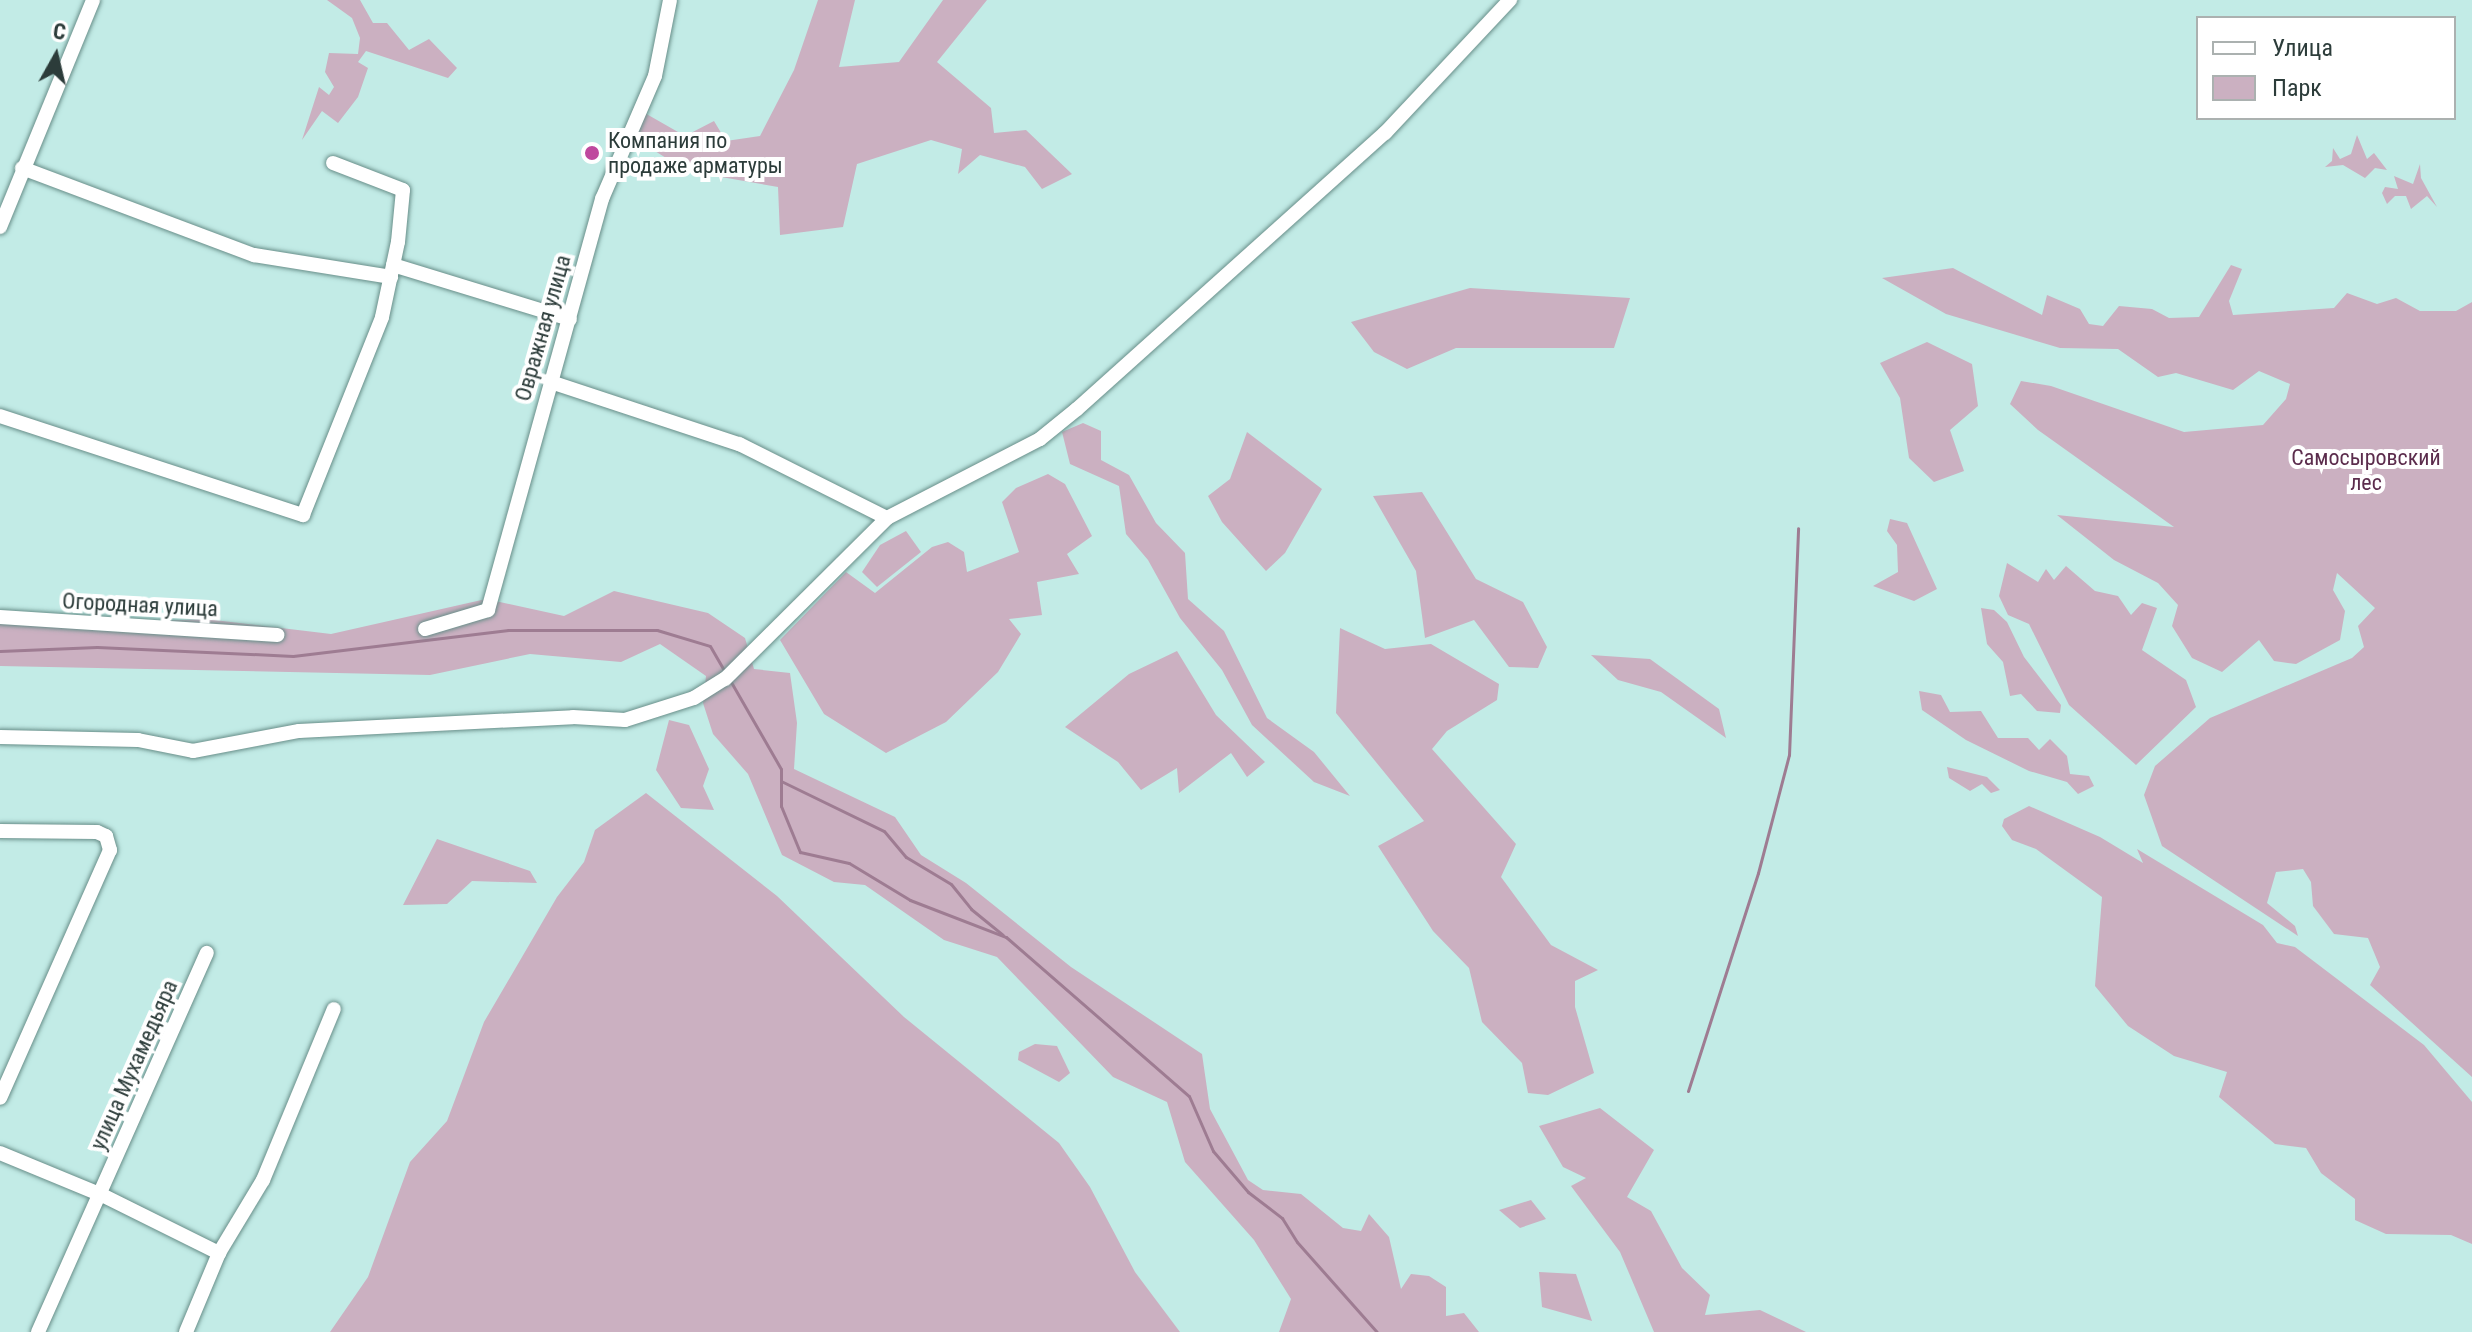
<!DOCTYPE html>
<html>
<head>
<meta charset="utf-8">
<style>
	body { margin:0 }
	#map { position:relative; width:2472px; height:1332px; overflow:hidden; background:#c2ebe6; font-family:"Roboto Condensed",sans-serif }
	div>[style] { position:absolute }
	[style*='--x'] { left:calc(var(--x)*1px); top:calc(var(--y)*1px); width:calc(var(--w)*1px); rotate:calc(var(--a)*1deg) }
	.green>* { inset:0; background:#cbb0c1 }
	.stream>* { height:3px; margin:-1.5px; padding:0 1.5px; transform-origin:1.5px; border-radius:1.5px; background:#9e7c92 }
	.roads { filter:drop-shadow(0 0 2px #688e89) drop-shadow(0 0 2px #688e89) }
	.minor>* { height:14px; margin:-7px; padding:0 7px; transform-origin:7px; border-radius:7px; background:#fff }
	.dots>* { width:22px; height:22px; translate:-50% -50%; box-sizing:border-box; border:4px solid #fff; border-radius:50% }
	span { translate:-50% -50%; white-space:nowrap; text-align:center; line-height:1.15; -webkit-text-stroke:8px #fff; paint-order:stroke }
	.poi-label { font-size:22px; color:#2c3c3a }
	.left { translate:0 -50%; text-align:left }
	.street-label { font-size:22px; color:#2c3c3a }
	.park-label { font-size:22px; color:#5c2d4d }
	.legend { position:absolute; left:2196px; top:16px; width:260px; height:104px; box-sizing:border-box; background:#fff; border:2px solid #abb1b0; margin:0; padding:10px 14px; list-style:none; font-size:24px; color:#2c3c3a }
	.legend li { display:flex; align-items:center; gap:16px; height:40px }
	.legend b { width:40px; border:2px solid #abb1b0 }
	.north { position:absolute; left:16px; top:16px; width:80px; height:80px; -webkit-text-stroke:6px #fff; paint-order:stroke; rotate:8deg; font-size:22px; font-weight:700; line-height:32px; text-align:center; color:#2c3c3a }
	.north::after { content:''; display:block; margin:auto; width:28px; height:36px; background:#2c3c3a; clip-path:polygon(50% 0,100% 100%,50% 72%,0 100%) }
</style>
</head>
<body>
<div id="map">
	<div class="green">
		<div style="clip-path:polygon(327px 0,360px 0,373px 23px,387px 23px,409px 50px,429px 39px,457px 68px,448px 78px,366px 51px,358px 62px,368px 68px,358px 97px,338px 123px,322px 111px,302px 140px,319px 87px,329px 95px,334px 87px,325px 72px,329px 53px,358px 54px,360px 38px,352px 18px)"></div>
		<div style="clip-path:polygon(818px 0,855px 0,839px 67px,899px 62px,943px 0,987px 0,937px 62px,991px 108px,994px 133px,1026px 130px,1072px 174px,1042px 189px,1025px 167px,980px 155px,958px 174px,962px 149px,931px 140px,857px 164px,843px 227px,780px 235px,778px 187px,687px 171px,634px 138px,643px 112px,685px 136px,714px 121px,726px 141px,760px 136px,794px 70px)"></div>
		<div style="clip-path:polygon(2357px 135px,2367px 159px,2374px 153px,2387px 170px,2375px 168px,2365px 178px,2343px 165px,2325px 167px,2332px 161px,2333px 148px,2340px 159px,2351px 154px)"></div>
		<div style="clip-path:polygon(2420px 164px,2421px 178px,2437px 207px,2427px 196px,2411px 209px,2406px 196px,2395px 196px,2387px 204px,2382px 193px,2385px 187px,2398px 189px,2394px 176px,2413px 184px)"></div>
		<div style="clip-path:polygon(2231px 265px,2242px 269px,2229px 301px,2233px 315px,2334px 308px,2347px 293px,2377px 304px,2396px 298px,2420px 311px,2456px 311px,2472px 302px,2472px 1077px,2370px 985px,2380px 967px,2368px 938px,2334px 934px,2313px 906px,2311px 882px,2303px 869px,2276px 872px,2267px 903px,2295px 926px,2298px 936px,2162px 846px,2144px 795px,2155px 766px,2210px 718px,2352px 658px,2364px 647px,2358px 626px,2375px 608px,2337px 573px,2333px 590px,2345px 611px,2340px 640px,2296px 664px,2274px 661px,2259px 640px,2222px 672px,2192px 658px,2172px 626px,2178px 605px,2158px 583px,2114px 560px,2057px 515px,2174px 527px,2038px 430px,2010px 404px,2021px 381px,2051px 386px,2184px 432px,2263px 425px,2286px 399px,2290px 384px,2259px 371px,2233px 390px,2176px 373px,2158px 377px,2118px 349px,2060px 348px,1946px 314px,1882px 278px,1953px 268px,2042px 315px,2047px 295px,2080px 309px,2089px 324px,2103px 326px,2119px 306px,2152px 309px,2169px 318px,2199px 317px)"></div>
		<div style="clip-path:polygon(1470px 288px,1630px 298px,1614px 348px,1456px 348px,1407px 369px,1374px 352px,1351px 322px)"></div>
		<div style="clip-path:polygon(1927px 342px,1972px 364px,1978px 406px,1950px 430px,1964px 471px,1934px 482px,1909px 458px,1900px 398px,1880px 363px)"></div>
		<div style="clip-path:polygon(1083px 423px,1101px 431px,1101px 460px,1129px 475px,1156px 523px,1185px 553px,1188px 599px,1224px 631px,1267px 718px,1314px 752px,1350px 796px,1314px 782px,1252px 725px,1222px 670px,1180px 618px,1148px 560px,1126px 534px,1119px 486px,1070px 464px,1062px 432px)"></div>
		<div style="clip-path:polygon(1247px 432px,1322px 489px,1285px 553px,1266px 571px,1222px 522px,1208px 496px,1230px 479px)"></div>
		<div style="clip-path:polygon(1048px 474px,1065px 484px,1092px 536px,1067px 554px,1079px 574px,1037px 582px,1042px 615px,1009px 619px,1021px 634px,998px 672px,946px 722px,886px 753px,824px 714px,780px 640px,846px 572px,875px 593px,932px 547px,948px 542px,964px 552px,967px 572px,1019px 552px,1002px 502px,1016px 488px)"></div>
		<div style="clip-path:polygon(1422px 492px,1476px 579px,1523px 602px,1547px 647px,1538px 668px,1509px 667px,1474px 620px,1425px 638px,1416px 571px,1373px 496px)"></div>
		<div style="clip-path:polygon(1890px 519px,1907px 523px,1937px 589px,1914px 601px,1873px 586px,1898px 572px,1897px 545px,1887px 531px)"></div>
		<div style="clip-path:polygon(906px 531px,921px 552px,877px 587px,862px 572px,880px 545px)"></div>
		<div style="clip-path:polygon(2007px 563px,2038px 582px,2046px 569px,2054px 580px,2066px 566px,2095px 591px,2118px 596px,2131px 615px,2142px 603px,2157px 608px,2142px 650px,2186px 680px,2196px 707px,2136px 765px,2069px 705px,2029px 624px,2008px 615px,1999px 596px)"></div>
		<div style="clip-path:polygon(614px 591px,708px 613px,745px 638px,754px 669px,790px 673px,797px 723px,794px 769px,895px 817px,921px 855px,966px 883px,1071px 967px,1202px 1054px,1210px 1109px,1248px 1180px,1263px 1190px,1301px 1194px,1343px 1228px,1361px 1231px,1369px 1214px,1389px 1237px,1401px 1289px,1411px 1274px,1429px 1276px,1446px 1287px,1446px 1316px,1464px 1313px,1479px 1332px,1279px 1332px,1291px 1299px,1254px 1240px,1185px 1162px,1167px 1102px,1113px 1077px,997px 957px,944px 940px,865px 885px,834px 882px,782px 855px,748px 774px,713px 734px,703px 703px,706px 676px,660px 644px,621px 662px,530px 654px,430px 675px,0 666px,0 618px,92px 624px,206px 619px,331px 634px,486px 599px,564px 616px)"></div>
		<div style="clip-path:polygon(1981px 608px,1994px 610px,2007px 622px,2024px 657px,2061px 705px,2060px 713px,2037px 711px,2021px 694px,2010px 696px,2003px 662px,1987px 644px)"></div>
		<div style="clip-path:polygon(1340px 628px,1385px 649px,1431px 644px,1499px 684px,1497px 700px,1447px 731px,1432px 749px,1516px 844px,1501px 877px,1551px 945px,1598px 970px,1575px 981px,1575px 1007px,1594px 1073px,1548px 1095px,1528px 1093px,1522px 1063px,1482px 1022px,1469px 968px,1433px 931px,1378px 846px,1424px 821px,1336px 713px)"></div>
		<div style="clip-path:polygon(1177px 651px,1216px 715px,1265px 762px,1247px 777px,1231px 753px,1179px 793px,1177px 768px,1141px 790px,1118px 762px,1065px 727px,1129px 674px)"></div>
		<div style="clip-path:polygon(1591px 655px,1650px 659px,1719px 709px,1726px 738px,1661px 692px,1618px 680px)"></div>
		<div style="clip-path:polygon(1919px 691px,1941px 695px,1950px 712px,1981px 711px,1998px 738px,2028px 738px,2039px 750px,2050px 739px,2067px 756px,2070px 774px,2089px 776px,2094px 786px,2078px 794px,2067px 782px,2029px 771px,1966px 740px,1922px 710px)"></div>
		<div style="clip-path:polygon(669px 720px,689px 725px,709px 769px,703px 786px,714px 810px,681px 808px,656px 770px)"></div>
		<div style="clip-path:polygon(1947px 767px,1987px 777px,2000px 790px,1991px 793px,1982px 784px,1970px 791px,1949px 778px)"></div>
		<div style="clip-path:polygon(646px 793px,777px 896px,904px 1017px,1059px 1143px,1090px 1187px,1135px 1272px,1180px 1332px,330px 1332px,368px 1277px,410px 1162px,447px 1121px,484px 1022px,557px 897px,584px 862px,595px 830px)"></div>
		<div style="clip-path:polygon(2029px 806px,2100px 837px,2143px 863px,2137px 849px,2263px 925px,2277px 943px,2295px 947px,2424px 1045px,2472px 1102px,2472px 1244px,2451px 1235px,2386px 1234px,2355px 1220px,2355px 1199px,2321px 1173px,2306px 1148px,2275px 1144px,2219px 1097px,2227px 1072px,2174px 1056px,2128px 1026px,2095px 986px,2102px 897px,2036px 849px,2012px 840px,2002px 826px,2004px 819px)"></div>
		<div style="clip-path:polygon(437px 839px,530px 871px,537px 883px,472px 881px,447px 904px,403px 905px)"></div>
		<div style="clip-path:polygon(1035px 1044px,1057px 1046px,1070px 1073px,1059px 1082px,1018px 1060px,1019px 1052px)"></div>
		<div style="clip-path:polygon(1600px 1108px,1654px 1150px,1627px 1197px,1651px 1211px,1682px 1268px,1710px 1295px,1705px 1315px,1760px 1310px,1806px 1332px,1654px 1332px,1620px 1252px,1571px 1186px,1586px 1178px,1563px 1167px,1539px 1126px)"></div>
		<div style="clip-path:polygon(1531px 1200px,1546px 1219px,1520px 1228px,1499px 1210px)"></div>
		<div style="clip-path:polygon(1539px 1272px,1576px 1274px,1592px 1321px,1542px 1307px)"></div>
	</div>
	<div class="stream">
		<div style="--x:0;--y:651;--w:97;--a:-2.4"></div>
		<div style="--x:97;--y:647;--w:196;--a:2.6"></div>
		<div style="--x:293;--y:656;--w:217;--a:-6.9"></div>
		<div style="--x:508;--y:630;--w:149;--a:0"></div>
		<div style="--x:657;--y:630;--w:55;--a:16.8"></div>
		<div style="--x:710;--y:646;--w:30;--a:60"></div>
		<div style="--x:731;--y:682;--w:100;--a:60.1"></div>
		<div style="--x:781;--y:769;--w:37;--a:90"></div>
		<div style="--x:781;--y:806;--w:50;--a:67.6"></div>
		<div style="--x:800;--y:852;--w:50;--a:12.7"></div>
		<div style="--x:849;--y:863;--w:71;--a:31.2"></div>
		<div style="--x:910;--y:900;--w:103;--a:21.1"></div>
		<div style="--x:1006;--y:937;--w:242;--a:41"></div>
		<div style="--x:1189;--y:1096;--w:60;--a:66.4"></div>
		<div style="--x:1213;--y:1151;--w:54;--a:49.5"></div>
		<div style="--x:1248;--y:1192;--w:43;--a:37.4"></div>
		<div style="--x:1282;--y:1218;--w:28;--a:58"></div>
		<div style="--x:1297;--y:1242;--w:120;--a:48.4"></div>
		<div style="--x:781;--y:781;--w:114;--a:25.9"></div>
		<div style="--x:884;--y:831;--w:34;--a:50"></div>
		<div style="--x:906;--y:857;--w:52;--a:31"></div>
		<div style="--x:951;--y:884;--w:32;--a:51"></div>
		<div style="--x:971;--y:909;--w:41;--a:39.1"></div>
		<div style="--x:1688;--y:1091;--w:229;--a:-72.2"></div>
		<div style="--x:1758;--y:873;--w:122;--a:-75.3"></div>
		<div style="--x:1789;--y:755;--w:227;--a:-87.7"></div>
	</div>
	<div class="roads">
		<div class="minor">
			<div style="--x:22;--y:168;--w:248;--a:20.6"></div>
			<div style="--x:254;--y:255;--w:139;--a:9.1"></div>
			<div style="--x:0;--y:227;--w:245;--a:-67.7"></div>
			<div style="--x:393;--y:265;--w:185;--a:17"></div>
			<div style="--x:551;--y:382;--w:198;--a:18.3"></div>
			<div style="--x:739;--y:444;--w:165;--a:26.6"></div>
			<div style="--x:0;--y:416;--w:319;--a:18.1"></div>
			<div style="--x:303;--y:515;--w:213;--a:-68.2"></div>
			<div style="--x:382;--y:317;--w:77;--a:-78"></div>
			<div style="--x:398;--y:242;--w:52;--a:-84.5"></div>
			<div style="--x:403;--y:190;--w:75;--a:-158.9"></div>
			<div style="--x:0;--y:617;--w:278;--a:3.7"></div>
			<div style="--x:425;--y:629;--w:66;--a:-16.8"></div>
			<div style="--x:488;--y:610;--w:427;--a:-74.5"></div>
			<div style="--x:602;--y:199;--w:134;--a:-66.7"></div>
			<div style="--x:655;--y:76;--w:77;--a:-78.8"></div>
			<div style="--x:0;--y:737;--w:138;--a:1.2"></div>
			<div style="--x:138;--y:740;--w:56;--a:11.3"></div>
			<div style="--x:193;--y:751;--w:108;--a:-10.7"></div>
			<div style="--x:299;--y:731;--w:274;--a:-2.9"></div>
			<div style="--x:573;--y:717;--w:52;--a:3.3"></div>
			<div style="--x:625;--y:720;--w:72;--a:-17.7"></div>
			<div style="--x:694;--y:698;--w:36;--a:-32"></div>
			<div style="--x:725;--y:679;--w:228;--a:-44.8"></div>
			<div style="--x:887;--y:518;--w:172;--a:-27.3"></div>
			<div style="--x:1040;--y:439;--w:48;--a:-39"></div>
			<div style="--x:1077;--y:409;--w:414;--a:-41.9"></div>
			<div style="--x:1385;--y:133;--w:183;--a:-46.8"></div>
			<div style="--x:0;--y:831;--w:97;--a:0.6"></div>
			<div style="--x:97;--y:832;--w:10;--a:24"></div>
			<div style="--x:106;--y:836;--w:15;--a:74"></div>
			<div style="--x:110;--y:850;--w:271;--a:113.9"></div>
			<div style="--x:0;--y:1153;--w:110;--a:22.4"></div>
			<div style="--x:102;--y:1195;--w:131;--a:26.4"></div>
			<div style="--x:38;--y:1332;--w:415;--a:-66"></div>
			<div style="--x:186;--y:1332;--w:86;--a:-67.3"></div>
			<div style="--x:219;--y:1253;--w:85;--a:-58.9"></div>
			<div style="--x:263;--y:1180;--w:185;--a:-67.5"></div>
		</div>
	</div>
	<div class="dots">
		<div style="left:592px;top:153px;background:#bf489e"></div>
	</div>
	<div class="poi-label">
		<span class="left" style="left:608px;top:153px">Компания по<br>продаже арматуры</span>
	</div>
	<div class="street-label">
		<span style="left:543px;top:328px;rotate:-74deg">Овражная улица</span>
		<span style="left:140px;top:605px;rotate:3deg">Огородная улица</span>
		<span style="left:134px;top:1065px;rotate:-66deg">улица Мухамедьяра</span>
	</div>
	<div class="park-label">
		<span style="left:2366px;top:470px">Самосыровский<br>лес</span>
	</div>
	<ul class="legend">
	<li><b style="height:10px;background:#fff"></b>Улица</li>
	<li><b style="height:22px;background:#cbb0c1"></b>Парк</li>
	</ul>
	<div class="north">С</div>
</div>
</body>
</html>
